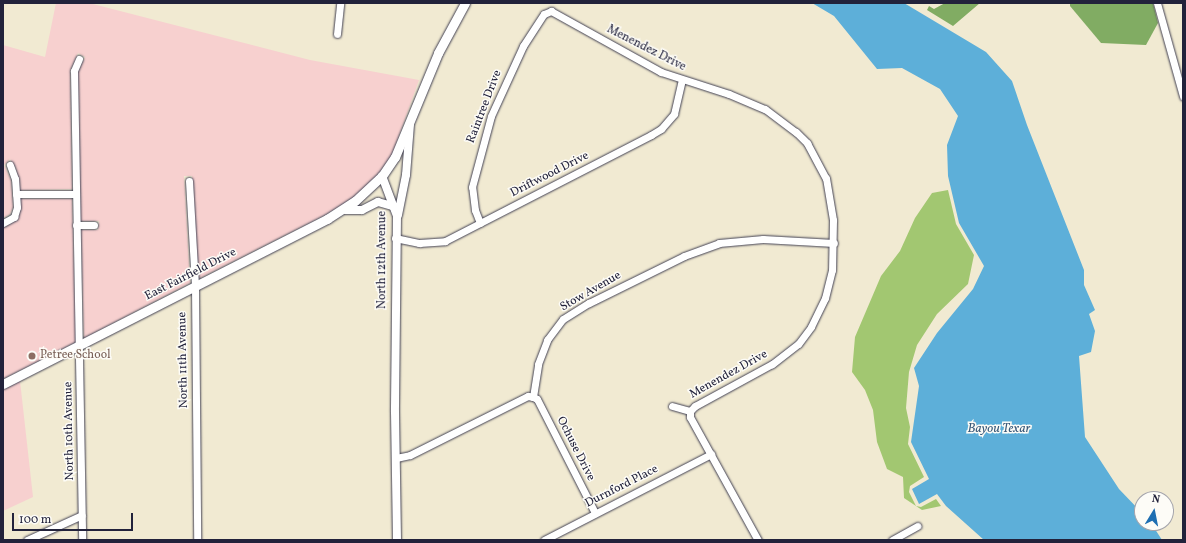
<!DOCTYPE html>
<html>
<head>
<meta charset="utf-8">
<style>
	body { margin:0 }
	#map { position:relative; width:1186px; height:543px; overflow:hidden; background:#f1ead2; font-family:Vollkorn,serif }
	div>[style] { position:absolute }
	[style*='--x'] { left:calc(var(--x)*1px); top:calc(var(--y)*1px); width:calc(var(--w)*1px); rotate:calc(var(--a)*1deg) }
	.built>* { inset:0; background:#f7d0cf }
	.green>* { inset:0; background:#a2c771 }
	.forest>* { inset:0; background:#81ac63 }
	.water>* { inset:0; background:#5dafd9 }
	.roads { filter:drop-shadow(0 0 1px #414052) drop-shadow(0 0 1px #414052) }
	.minor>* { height:7px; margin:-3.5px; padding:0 3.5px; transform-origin:3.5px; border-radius:3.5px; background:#fff }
	.tertiary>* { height:8px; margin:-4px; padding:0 4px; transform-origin:4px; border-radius:4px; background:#fff }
	.secondary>* { height:9px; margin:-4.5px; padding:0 4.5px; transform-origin:4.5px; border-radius:4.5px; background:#fff }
	.dots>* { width:11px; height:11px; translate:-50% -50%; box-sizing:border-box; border:2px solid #fdfcf7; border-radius:50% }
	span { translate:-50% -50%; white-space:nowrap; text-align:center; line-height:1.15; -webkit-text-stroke:3px #fdfcf7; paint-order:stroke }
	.street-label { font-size:12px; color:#22223b }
	.education-label { font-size:12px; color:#785e54 }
	.left { translate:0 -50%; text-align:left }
	.water-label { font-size:13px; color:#3a5a7a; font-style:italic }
	.frame { position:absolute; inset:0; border:4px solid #22223b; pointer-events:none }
	.north { position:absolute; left:1134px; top:491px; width:40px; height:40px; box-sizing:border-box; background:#fdfcf7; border:1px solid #a5a5ac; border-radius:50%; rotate:10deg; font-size:11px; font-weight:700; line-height:16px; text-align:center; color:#22223b }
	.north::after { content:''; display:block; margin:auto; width:14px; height:18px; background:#1f6fb2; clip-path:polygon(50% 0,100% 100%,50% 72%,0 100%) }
	.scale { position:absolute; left:12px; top:513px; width:121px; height:18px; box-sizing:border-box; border:2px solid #22223b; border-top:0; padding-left:5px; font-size:12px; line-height:14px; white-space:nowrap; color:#22223b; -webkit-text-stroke:3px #fdfcf7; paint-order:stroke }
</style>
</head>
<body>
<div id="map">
	<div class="built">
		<div style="clip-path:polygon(56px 3px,89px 3px,310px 60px,419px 80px,392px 155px,379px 173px,353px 198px,325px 215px,198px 279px,192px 176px,184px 176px,190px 283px,84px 338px,81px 230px,98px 230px,99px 221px,80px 221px,78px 72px,85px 57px,78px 53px,70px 71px,72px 189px,20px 190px,16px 168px,10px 159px,4px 165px,11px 180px,13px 207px,10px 214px,3px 218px,3px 45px,45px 57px)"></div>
		<div style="clip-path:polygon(20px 199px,72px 199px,76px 342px,3px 379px,3px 228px,16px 220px,20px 213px)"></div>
		<div style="clip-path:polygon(20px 381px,33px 497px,3px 511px,3px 389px)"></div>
	</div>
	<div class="green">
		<div style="clip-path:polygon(948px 190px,956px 224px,974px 255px,968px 284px,937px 314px,917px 345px,909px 372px,906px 408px,910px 427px,908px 444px,924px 477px,910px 486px,909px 492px,916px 506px,921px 507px,936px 499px,941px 506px,922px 510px,904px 498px,903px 477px,887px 469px,877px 442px,873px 410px,865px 390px,852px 372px,855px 337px,881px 276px,900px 251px,915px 218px,932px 193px)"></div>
	</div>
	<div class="forest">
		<div style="clip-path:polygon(945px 3px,980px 3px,953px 26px,927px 10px,929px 6px,934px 9px)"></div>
		<div style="clip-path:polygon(1070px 3px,1153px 3px,1158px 23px,1146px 45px,1101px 43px,1070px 6px)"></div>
	</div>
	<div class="water">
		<div style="clip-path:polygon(812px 3px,904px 3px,986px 52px,1012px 81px,1027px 125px,1084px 270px,1084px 285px,1095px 310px,1089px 314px,1095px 331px,1091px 352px,1079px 356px,1085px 437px,1119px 489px,1142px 513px,1142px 523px,1151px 523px,1162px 540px,984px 540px,946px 506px,937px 494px,919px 504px,912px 489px,929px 479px,911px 442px,919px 386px,914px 368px,937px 333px,973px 289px,984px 266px,959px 223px,948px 176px,947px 145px,958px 116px,940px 89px,902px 68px,877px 69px,834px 16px)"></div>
	</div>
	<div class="roads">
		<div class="minor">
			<div style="--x:1157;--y:3;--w:97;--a:74.4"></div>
			<div style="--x:551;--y:11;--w:126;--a:29"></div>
			<div style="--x:661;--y:72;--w:71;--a:17.9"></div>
			<div style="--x:729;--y:94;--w:39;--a:23"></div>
			<div style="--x:765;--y:109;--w:39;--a:37"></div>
			<div style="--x:796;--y:132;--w:16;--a:45"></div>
			<div style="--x:807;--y:143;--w:40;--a:62"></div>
			<div style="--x:826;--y:178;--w:43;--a:80.5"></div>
			<div style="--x:833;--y:220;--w:50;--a:91.1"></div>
			<div style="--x:832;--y:270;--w:29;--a:104"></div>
			<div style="--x:825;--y:298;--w:32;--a:116"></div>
			<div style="--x:811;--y:327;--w:21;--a:127"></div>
			<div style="--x:798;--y:344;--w:33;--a:142"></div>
			<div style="--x:772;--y:364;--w:88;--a:151.4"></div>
			<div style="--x:695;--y:406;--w:7;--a:135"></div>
			<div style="--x:690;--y:411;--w:6;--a:90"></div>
			<div style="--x:690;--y:417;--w:141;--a:61.1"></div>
			<div style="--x:337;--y:34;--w:31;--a:-84"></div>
			<div style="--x:79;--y:59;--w:13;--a:113"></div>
			<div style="--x:74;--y:71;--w:469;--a:89"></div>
			<div style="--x:189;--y:181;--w:105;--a:86.7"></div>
			<div style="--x:195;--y:286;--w:254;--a:89.5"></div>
			<div style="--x:16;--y:194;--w:60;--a:0"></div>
			<div style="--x:3;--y:223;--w:13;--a:-29"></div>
			<div style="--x:14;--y:217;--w:10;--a:-73"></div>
			<div style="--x:17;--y:207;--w:28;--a:-94"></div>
			<div style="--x:15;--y:179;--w:15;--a:-110"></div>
			<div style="--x:480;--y:223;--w:14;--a:-111"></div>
			<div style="--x:475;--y:210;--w:23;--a:-97"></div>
			<div style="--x:472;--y:187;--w:73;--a:-75"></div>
			<div style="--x:491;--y:116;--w:77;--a:-65.4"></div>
			<div style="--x:523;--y:46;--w:38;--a:-57"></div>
			<div style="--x:544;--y:14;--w:8;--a:-23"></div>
			<div style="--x:76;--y:225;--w:18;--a:0"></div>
			<div style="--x:395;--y:238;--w:25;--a:12"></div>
			<div style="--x:419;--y:243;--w:26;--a:-4"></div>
			<div style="--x:445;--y:241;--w:232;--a:-27.2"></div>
			<div style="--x:651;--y:135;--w:12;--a:-31"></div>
			<div style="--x:661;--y:129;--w:20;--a:-49"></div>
			<div style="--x:674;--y:114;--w:35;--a:-77"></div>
			<div style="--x:533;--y:397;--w:33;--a:-81"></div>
			<div style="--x:538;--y:364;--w:26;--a:-69"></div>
			<div style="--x:547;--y:340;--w:26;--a:-53"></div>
			<div style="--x:563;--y:319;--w:31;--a:-32"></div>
			<div style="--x:589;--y:303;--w:106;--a:-26.3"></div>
			<div style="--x:684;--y:256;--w:37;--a:-20"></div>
			<div style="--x:719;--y:243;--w:44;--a:-5.2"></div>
			<div style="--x:763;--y:239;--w:71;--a:3.2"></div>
			<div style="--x:533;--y:397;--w:4;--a:27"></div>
			<div style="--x:537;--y:399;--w:128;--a:63"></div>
			<div style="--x:672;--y:406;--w:19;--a:16"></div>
			<div style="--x:396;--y:458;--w:14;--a:-12"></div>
			<div style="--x:410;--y:455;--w:132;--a:-26.6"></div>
			<div style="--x:528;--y:396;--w:5;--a:11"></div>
			<div style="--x:27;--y:540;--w:60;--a:-24.4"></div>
			<div style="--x:544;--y:540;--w:188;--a:-27.2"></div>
			<div style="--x:892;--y:540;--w:29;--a:-29"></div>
		</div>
		<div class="tertiary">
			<div style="--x:382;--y:176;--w:43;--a:69.4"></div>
			<div style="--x:397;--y:216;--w:196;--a:90.6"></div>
			<div style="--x:395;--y:412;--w:128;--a:89.1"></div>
			<div style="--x:345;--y:210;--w:17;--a:0"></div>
			<div style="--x:362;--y:210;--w:18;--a:-27"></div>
			<div style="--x:378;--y:202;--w:18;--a:16"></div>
			<div style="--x:398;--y:215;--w:41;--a:-78.7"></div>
			<div style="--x:406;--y:175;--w:51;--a:-85.5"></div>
		</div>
		<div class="secondary">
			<div style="--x:3;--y:384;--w:364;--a:-27"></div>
			<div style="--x:327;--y:219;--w:33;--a:-33"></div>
			<div style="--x:355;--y:201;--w:37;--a:-43"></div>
			<div style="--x:382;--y:176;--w:23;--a:-56"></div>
			<div style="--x:395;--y:157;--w:113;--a:-67.5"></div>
			<div style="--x:438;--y:53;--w:57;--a:-61.6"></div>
		</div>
	</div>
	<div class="dots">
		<div style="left:32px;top:356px;background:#8d6e63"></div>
	</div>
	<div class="street-label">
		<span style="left:646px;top:49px;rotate:27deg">Menendez Drive</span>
		<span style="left:485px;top:107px;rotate:-69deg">Raintree Drive</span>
		<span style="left:550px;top:175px;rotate:-27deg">Driftwood Drive</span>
		<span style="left:383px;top:260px;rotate:-90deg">North 12th Avenue</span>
		<span style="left:191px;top:275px;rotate:-27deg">East Fairfield Drive</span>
		<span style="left:591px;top:292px;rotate:-30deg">Stow Avenue</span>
		<span style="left:184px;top:360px;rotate:-91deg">North 11th Avenue</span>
		<span style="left:729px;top:375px;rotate:-29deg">Menendez Drive</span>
		<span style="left:70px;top:431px;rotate:-91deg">North 10th Avenue</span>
		<span style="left:575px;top:449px;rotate:63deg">Ochuse Drive</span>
		<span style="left:622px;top:487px;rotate:-27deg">Durnford Place</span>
	</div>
	<div class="education-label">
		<span class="left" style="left:40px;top:356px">Petree School</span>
	</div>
	<div class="water-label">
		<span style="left:999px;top:429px">Bayou Texar</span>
	</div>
	<div class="frame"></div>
	<div class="north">N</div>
	<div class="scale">100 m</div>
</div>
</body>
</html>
